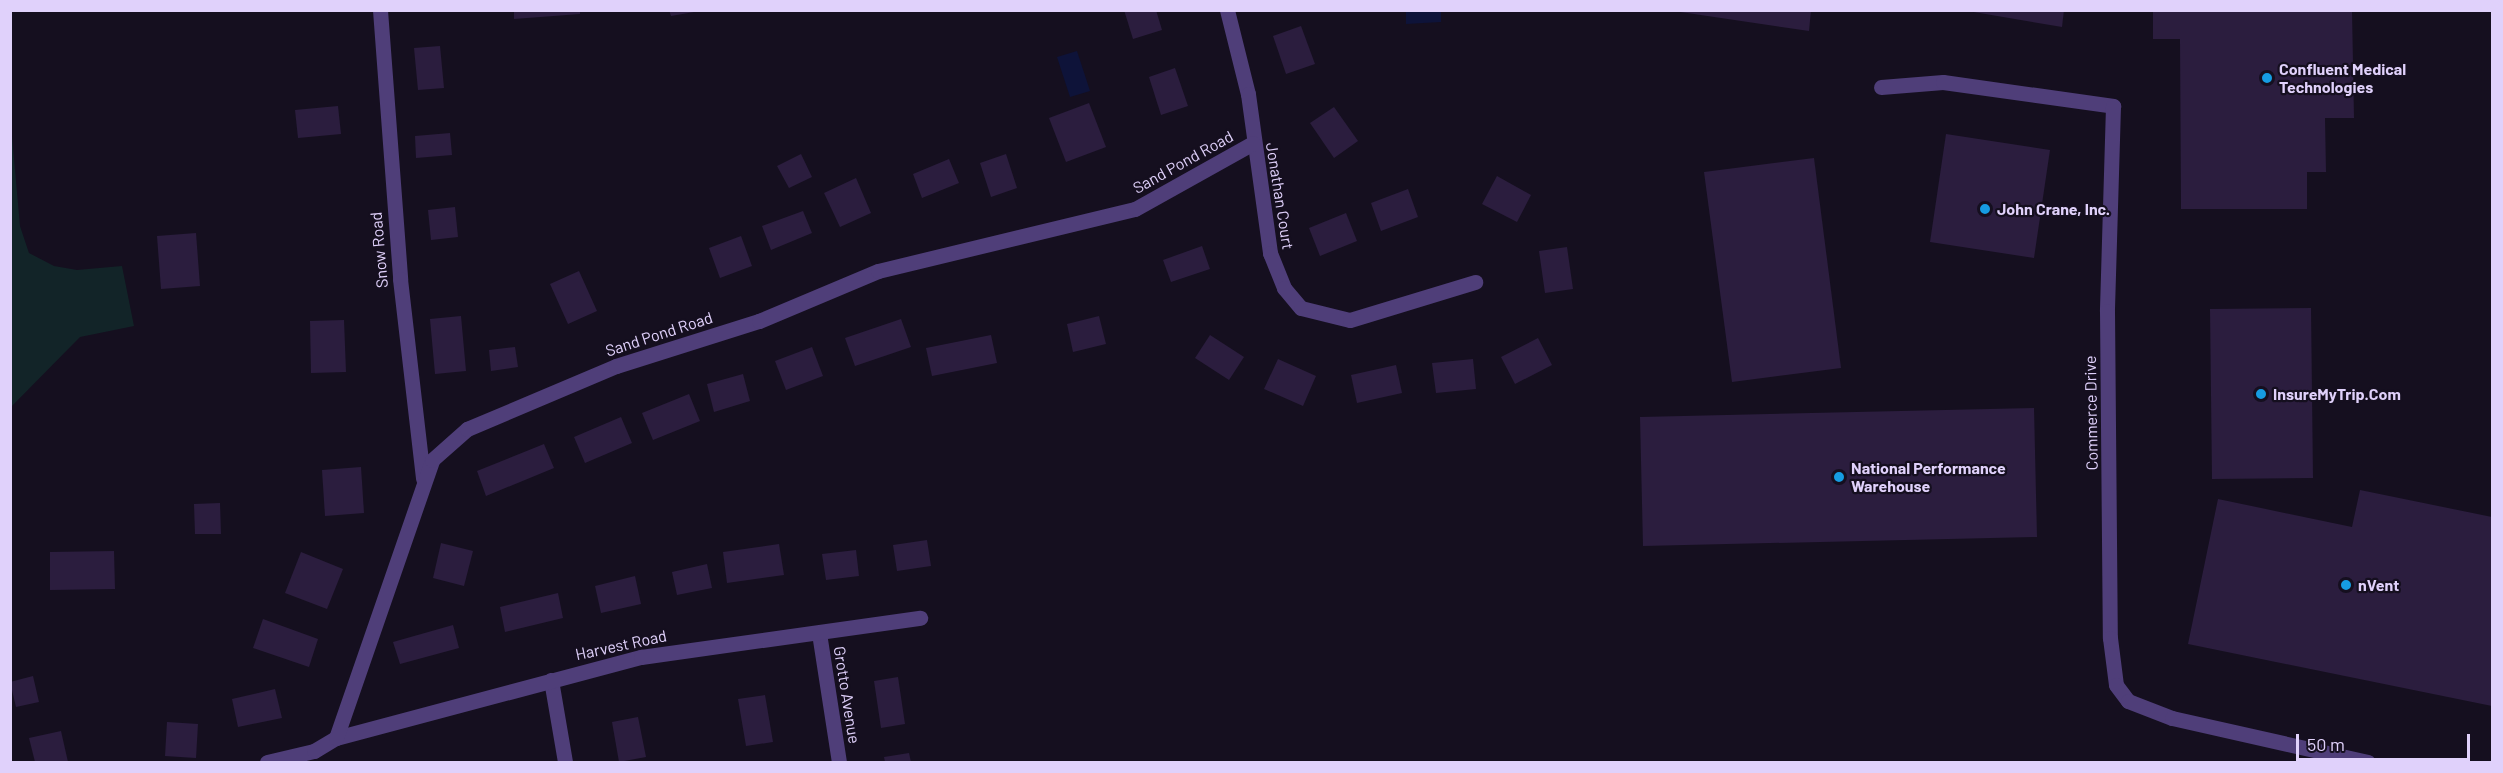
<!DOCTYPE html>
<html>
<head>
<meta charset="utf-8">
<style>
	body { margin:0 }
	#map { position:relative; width:2503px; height:773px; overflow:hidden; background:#150f1f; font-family:Barlow,sans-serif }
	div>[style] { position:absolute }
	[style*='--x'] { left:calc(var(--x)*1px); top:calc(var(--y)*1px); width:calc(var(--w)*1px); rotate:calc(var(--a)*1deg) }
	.green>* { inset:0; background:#122428 }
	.water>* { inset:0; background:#0e1339 }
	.building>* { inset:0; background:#2b1d3e }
	.minor>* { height:15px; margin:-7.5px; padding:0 7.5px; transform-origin:7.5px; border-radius:7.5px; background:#4f3e79 }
	.dots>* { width:16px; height:16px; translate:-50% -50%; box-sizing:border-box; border:3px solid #150f1f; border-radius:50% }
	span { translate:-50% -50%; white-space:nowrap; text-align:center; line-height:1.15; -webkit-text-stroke:4.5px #150f1f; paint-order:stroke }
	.poi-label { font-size:16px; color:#e0d1fb; font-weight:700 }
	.left { translate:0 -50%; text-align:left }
	.street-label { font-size:16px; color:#e0d1fb }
	.frame { position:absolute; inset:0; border:12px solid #e0d1fb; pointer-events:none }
	.scale { position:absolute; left:2296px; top:734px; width:174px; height:27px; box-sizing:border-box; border:3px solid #e0d1fb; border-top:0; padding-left:8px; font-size:18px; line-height:21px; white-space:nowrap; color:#e0d1fb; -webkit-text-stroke:4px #150f1f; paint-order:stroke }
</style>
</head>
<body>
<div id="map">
	<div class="green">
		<div style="clip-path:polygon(12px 10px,12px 136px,20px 226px,29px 253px,54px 266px,77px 270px,122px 266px,134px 326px,80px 337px,11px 407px)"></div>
	</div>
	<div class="water">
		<div style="clip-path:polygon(1406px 11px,1441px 11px,1441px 22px,1406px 24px)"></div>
		<div style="clip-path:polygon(1077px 51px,1090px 91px,1070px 97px,1057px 57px)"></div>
	</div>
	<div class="building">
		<div style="clip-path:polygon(514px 10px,580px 10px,580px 14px,514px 19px)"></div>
		<div style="clip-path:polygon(669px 10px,694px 10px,694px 12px,671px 16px)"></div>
		<div style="clip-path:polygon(1124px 10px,1156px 10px,1162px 30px,1133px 39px)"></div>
		<div style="clip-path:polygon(1667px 10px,1811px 10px,1809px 31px)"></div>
		<div style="clip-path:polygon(1962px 10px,2064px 10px,2062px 27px)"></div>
		<div style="clip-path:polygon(2153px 10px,2352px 10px,2354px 118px,2325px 118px,2326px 172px,2307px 172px,2307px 209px,2181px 209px,2180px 39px,2153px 39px)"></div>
		<div style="clip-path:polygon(1301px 26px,1315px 64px,1286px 74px,1273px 36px)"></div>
		<div style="clip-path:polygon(440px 46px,444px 88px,418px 90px,414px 48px)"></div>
		<div style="clip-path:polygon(1175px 68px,1188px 106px,1161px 115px,1149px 77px)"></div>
		<div style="clip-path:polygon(1089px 103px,1106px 147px,1066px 162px,1049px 118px)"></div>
		<div style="clip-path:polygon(338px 106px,341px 134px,298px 138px,295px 110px)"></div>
		<div style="clip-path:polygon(1334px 107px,1358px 141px,1334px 158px,1310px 123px)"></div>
		<div style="clip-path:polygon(450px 133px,452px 155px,416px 158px,415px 136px)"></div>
		<div style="clip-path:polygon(1946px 134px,2050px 150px,2034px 258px,1930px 242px)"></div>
		<div style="clip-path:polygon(801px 154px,812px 177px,789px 188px,777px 166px)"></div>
		<div style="clip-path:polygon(1006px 154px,1017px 188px,991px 197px,980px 163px)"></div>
		<div style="clip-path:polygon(1814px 158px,1841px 368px,1732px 382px,1704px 172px)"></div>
		<div style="clip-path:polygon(949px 159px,959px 183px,922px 198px,913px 174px)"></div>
		<div style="clip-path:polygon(1497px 176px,1531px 195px,1517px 222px,1482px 204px)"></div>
		<div style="clip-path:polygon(856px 178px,871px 213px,840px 227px,824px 193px)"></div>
		<div style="clip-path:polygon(1408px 189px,1418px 217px,1381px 231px,1371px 203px)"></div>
		<div style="clip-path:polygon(455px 207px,458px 237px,431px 240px,428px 210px)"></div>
		<div style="clip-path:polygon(803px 211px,812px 233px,771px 250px,762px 226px)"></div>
		<div style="clip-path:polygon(1346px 213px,1357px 241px,1320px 256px,1309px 228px)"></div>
		<div style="clip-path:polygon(196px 233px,200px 286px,161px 289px,157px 236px)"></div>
		<div style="clip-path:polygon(741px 236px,752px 266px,720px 278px,709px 248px)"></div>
		<div style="clip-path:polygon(1202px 246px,1210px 269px,1171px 282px,1163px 260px)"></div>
		<div style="clip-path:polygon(1567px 247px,1573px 289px,1545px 293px,1539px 251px)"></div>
		<div style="clip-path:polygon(579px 271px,597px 311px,568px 324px,550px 284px)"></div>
		<div style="clip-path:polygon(2311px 308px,2313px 478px,2212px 479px,2210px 309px)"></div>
		<div style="clip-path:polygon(461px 316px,466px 371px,435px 374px,430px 319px)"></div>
		<div style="clip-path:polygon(1099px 316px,1106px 344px,1073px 352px,1067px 324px)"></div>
		<div style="clip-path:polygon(901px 319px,911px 347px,855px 366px,845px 338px)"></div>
		<div style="clip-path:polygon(344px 320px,346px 372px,311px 373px,310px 321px)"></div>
		<div style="clip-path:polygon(991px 335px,997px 363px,932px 376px,926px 348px)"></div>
		<div style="clip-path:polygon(1210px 335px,1244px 357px,1229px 380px,1195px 358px)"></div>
		<div style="clip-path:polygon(1538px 338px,1552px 365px,1515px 384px,1501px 357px)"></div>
		<div style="clip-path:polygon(515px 347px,518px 367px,491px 371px,489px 350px)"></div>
		<div style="clip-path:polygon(812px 347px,823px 376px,786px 390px,775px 361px)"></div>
		<div style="clip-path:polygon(1278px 359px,1316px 376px,1303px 406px,1264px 389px)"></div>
		<div style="clip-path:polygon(1473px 359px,1476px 389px,1436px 393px,1432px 363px)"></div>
		<div style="clip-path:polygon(1396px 365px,1402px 393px,1357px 403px,1351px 375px)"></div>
		<div style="clip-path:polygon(743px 374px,750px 401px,714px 412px,707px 384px)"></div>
		<div style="clip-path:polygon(689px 394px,700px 421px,653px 440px,642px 413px)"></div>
		<div style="clip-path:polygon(2034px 408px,2037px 537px,1643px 546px,1640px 417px)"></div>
		<div style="clip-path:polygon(621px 417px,632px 443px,585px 463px,574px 437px)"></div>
		<div style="clip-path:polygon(544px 444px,554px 468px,486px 496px,477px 471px)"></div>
		<div style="clip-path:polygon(361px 467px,364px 513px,325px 516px,322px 470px)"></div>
		<div style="clip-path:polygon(2360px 490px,2492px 517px,2492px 706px,2188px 644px,2218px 499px,2352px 527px)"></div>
		<div style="clip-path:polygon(220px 503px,221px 534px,195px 534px,194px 504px)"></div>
		<div style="clip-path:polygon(927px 540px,931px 566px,897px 571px,893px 545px)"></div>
		<div style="clip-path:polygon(441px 543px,473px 551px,464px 586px,433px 578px)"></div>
		<div style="clip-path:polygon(779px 544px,784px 575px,727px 583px,723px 552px)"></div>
		<div style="clip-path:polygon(856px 550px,859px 576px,826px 580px,822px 554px)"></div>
		<div style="clip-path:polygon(114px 551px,115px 589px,50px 590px,50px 552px)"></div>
		<div style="clip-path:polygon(301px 552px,343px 569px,327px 609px,285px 593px)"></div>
		<div style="clip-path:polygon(707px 564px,712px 588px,677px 595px,672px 572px)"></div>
		<div style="clip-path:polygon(635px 576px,641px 604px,601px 613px,595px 586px)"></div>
		<div style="clip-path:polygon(558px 593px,563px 618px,505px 632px,500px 607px)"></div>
		<div style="clip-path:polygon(263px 619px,318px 639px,309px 667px,253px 648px)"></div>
		<div style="clip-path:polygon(453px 625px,459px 648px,400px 664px,393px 642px)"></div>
		<div style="clip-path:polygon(33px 676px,39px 702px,16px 707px,10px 682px)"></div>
		<div style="clip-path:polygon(898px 677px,905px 724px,881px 728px,874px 681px)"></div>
		<div style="clip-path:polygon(275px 689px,282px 718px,238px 727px,232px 699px)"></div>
		<div style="clip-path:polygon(765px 695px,773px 742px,746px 746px,738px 699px)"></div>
		<div style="clip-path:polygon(638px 717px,646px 757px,619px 762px,612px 722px)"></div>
		<div style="clip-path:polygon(167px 722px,198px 724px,196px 758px,165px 756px)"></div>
		<div style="clip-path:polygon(61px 731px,68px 762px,35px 762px,29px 738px)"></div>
		<div style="clip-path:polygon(909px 753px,911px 762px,885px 762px,884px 757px)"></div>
	</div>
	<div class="minor">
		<div style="--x:380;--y:10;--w:270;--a:85.7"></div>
		<div style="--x:400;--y:279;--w:201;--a:83.4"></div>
		<div style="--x:1227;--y:10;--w:87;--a:76"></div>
		<div style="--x:1248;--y:94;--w:161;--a:82.1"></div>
		<div style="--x:1270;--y:253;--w:38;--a:68"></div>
		<div style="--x:1284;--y:288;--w:26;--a:50"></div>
		<div style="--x:1301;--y:308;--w:50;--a:13.8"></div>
		<div style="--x:1350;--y:320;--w:131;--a:-16.9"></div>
		<div style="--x:1881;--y:87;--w:62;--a:-4.6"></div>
		<div style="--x:1943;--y:82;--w:172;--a:8"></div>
		<div style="--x:2113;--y:106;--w:205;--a:91.7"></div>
		<div style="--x:2107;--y:311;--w:327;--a:89.5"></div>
		<div style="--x:2110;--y:638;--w:47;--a:82.7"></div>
		<div style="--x:2116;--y:685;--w:20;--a:53"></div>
		<div style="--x:2128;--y:701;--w:47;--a:21.1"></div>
		<div style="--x:2172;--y:718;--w:201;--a:12.7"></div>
		<div style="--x:819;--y:633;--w:131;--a:81.2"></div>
		<div style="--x:551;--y:680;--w:83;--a:80.3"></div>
		<div style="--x:336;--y:738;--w:316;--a:-14.9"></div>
		<div style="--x:641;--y:657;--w:282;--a:-8"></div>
		<div style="--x:267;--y:762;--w:48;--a:-13.2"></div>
		<div style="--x:314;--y:751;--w:26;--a:-31"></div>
		<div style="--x:336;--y:738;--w:294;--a:-70.9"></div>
		<div style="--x:432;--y:460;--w:47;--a:-41.5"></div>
		<div style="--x:467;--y:429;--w:162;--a:-22.9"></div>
		<div style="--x:616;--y:366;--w:150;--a:-17.5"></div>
		<div style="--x:759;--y:321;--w:129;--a:-22.8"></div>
		<div style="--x:878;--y:271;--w:264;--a:-13.6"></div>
		<div style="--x:1135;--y:209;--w:135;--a:-29.2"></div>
	</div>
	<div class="dots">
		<div style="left:2267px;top:78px;background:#169ce2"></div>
		<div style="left:1985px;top:209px;background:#169ce2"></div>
		<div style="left:2261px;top:394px;background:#169ce2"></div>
		<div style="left:1839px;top:477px;background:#169ce2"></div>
		<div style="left:2346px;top:585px;background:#169ce2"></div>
	</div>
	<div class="poi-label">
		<span class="left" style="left:2279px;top:78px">Confluent Medical<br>Technologies</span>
		<span class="left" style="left:1997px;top:209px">John Crane, Inc.</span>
		<span class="left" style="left:2273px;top:394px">InsureMyTrip.Com</span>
		<span class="left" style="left:1851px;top:477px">National Performance<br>Warehouse</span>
		<span class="left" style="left:2358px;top:585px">nVent</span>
	</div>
	<div class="street-label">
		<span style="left:1183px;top:162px;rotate:-29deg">Sand Pond Road</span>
		<span style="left:1280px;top:196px;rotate:81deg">Jonathan Court</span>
		<span style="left:379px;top:250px;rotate:-95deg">Snow Road</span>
		<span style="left:659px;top:334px;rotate:-18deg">Sand Pond Road</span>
		<span style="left:2091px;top:413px;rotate:-91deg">Commerce Drive</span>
		<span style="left:621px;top:645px;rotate:-12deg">Harvest Road</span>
		<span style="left:847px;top:695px;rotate:81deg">Grotto Avenue</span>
	</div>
	<div class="frame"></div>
	<div class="scale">50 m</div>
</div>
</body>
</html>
